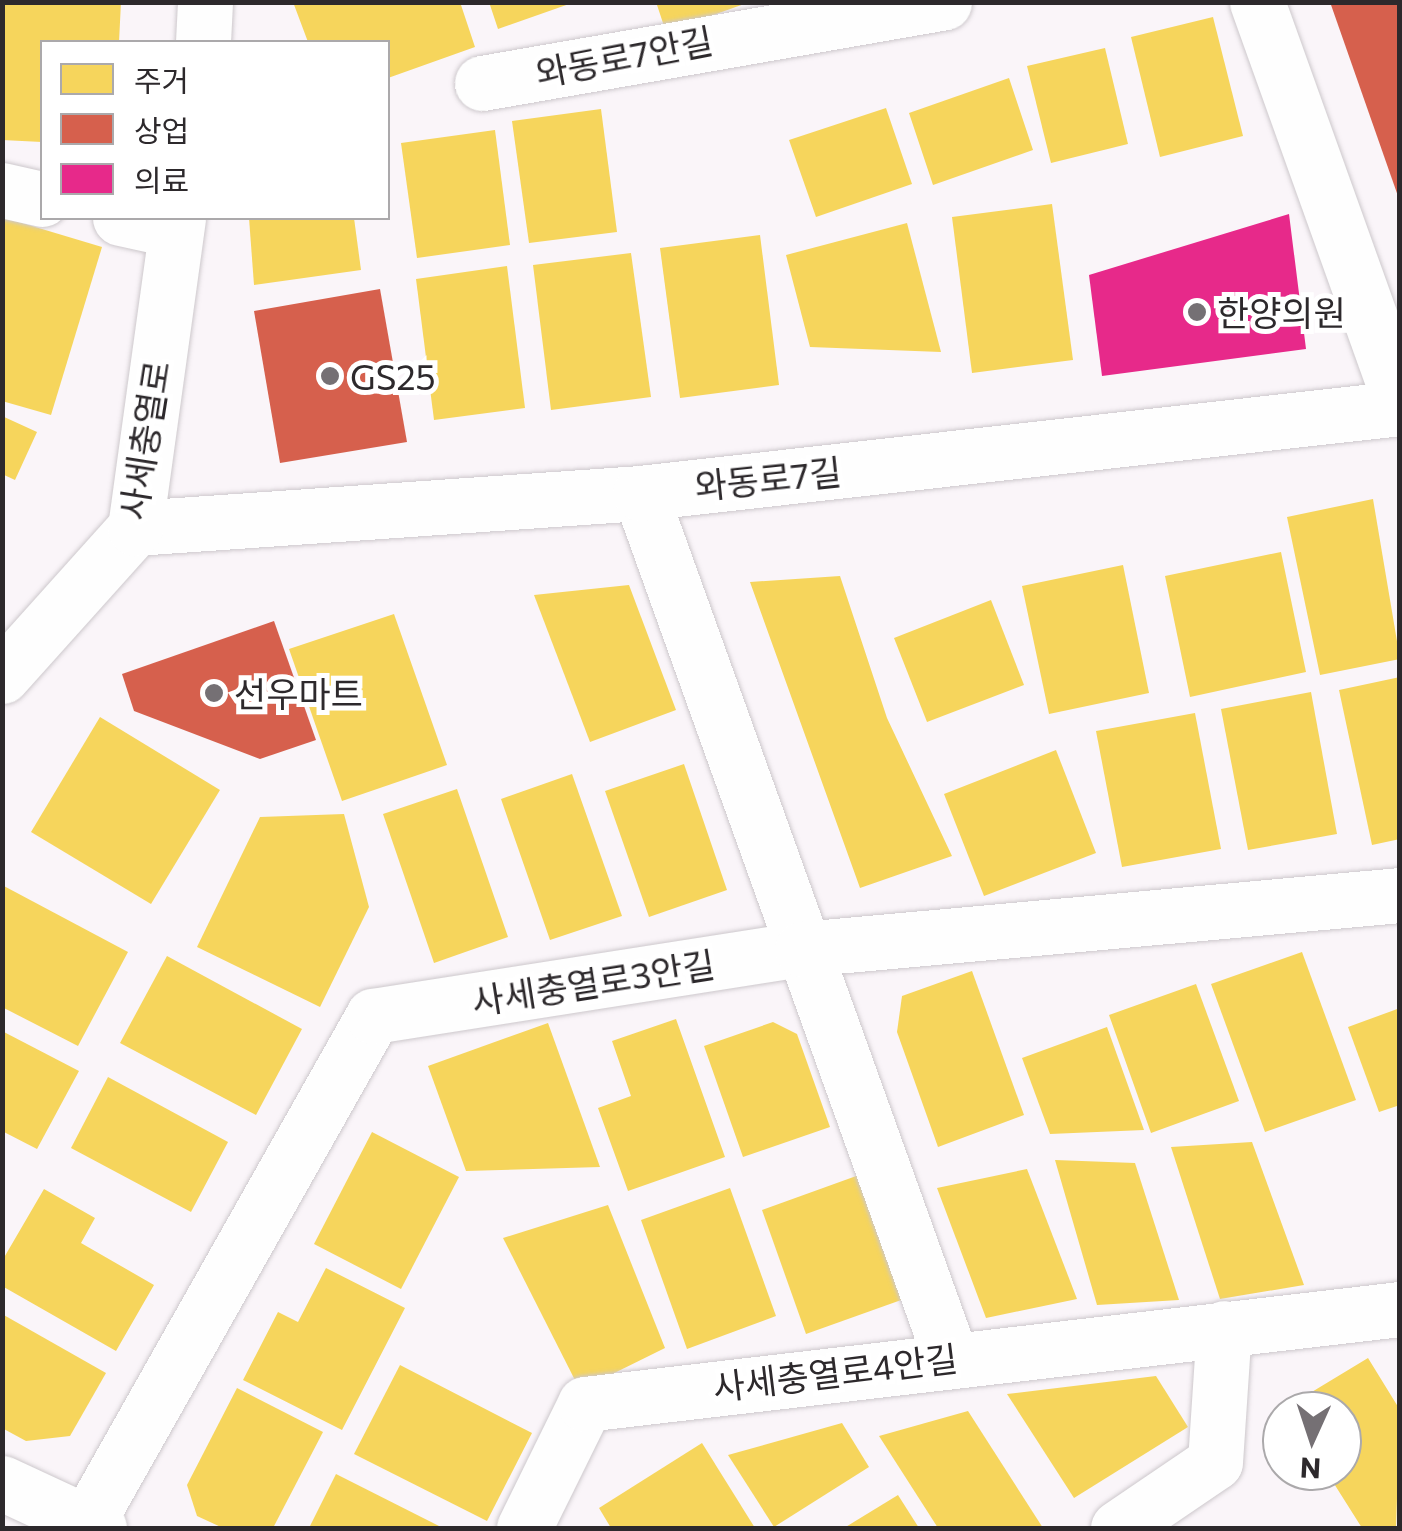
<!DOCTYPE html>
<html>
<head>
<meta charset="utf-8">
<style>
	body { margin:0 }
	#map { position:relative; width:1402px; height:1531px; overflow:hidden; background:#faf5f9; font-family:Commissioner,"Noto Sans KR",sans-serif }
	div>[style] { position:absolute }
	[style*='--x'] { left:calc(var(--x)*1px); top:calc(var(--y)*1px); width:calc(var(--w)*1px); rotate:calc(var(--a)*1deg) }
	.homes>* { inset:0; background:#f6d55c }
	.shops>* { inset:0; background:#d6604d }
	.health>* { inset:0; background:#e7298a }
	.roads { filter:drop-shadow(0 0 2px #cdc8cc) drop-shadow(0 0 2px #cdc8cc) }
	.minor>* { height:55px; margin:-27.5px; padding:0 27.5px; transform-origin:27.5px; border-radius:27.5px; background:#fefefe }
	.tertiary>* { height:55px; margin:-27.5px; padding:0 27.5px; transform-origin:27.5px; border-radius:27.5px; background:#fefefe }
	.dots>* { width:28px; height:28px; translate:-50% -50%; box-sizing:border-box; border:5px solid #fff; border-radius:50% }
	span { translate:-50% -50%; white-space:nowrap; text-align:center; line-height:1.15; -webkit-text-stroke:10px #fff; paint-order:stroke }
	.street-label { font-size:35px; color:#2d292c }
	.poi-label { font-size:35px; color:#2d292c }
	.left { translate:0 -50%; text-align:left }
	.frame { position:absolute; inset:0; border:5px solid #2d292c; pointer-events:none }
	.legend { position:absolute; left:40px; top:40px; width:350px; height:180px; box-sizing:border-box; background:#fff; border:2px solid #aba9ab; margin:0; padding:12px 18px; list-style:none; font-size:30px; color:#2d292c }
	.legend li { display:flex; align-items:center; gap:20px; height:50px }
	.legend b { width:50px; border:2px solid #aba9ab }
	.north { position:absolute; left:1262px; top:1391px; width:100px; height:100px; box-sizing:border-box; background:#fff; border:2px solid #aba9ab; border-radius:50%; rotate:183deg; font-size:28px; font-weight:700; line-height:40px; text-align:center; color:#2d292c }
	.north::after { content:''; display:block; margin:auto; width:35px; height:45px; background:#757074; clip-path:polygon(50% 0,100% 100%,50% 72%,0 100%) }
</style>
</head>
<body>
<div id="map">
	<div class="homes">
		<div style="clip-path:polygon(5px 2px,121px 2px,119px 42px,42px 42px,42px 142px,2px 140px)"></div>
		<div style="clip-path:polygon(293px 2px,460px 2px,475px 47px,388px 78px,388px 42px,308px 42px)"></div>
		<div style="clip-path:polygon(489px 2px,571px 2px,572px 3px,498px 29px)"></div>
		<div style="clip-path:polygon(656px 2px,747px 2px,747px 3px,666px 32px)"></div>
		<div style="clip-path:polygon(1213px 17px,1243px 136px,1160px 157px,1131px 37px)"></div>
		<div style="clip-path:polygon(1105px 48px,1128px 144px,1051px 163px,1027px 66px)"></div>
		<div style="clip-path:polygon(1009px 78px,1033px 150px,933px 185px,909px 113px)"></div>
		<div style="clip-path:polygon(886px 108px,912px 184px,816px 217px,789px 140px)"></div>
		<div style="clip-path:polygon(601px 109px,617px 232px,529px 243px,512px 121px)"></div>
		<div style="clip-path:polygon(495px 130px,510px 245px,417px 258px,401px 143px)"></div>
		<div style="clip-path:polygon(1052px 204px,1073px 360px,972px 373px,952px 217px)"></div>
		<div style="clip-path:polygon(2px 217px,102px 247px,51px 415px,2px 401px)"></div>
		<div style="clip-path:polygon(249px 218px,354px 218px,361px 270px,254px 285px)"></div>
		<div style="clip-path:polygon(907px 223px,941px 352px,810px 347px,786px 255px)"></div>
		<div style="clip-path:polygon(760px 235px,779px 385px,680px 398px,660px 248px)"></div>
		<div style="clip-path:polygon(631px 253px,651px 397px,551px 410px,533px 265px)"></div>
		<div style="clip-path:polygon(507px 266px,525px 408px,434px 420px,416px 279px)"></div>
		<div style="clip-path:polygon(2px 416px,37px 432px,15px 480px,2px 474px)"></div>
		<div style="clip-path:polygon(1373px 499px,1400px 659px,1320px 675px,1287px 517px)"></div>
		<div style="clip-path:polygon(1281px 552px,1306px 672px,1190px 697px,1165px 576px)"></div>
		<div style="clip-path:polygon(1123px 565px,1149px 693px,1049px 714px,1022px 586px)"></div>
		<div style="clip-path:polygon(840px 576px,887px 718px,952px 856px,860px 888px,750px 582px)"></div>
		<div style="clip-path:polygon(629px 585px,676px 710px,590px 742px,534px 595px)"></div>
		<div style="clip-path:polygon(991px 600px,1024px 685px,927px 722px,894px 638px)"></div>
		<div style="clip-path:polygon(394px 614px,447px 765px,342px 801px,289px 649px)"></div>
		<div style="clip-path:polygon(1400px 677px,1400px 839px,1372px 845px,1339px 690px)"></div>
		<div style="clip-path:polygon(1311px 692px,1337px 834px,1248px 850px,1221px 709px)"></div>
		<div style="clip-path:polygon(1195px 713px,1221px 849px,1122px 867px,1096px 731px)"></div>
		<div style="clip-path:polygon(100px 717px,220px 790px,151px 904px,31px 832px)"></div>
		<div style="clip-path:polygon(1056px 750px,1096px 853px,984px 896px,944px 794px)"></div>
		<div style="clip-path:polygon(684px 764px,727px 890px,649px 917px,605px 791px)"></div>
		<div style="clip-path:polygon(572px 774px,622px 916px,550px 940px,501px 799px)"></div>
		<div style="clip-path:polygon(457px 789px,508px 937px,434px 963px,383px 814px)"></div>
		<div style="clip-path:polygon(344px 814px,369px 907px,320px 1007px,197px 947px,260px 817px)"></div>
		<div style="clip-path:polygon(2px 885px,128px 952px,78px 1046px,2px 1007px)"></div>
		<div style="clip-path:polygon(1302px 952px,1356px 1100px,1265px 1132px,1211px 984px)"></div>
		<div style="clip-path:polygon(167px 956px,302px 1029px,256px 1115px,120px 1043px)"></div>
		<div style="clip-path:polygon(972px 971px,1024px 1115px,938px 1147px,897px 1032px,902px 996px)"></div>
		<div style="clip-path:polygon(1196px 984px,1239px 1101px,1151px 1133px,1109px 1015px)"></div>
		<div style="clip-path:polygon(1400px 1008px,1400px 1105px,1379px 1112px,1348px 1027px)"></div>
		<div style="clip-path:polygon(676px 1019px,725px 1157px,628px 1191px,598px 1108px,631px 1096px,612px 1041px)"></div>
		<div style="clip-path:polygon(773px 1022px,797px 1034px,830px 1127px,743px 1157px,704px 1046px)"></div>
		<div style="clip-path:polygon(548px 1023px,600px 1167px,466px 1171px,428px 1066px)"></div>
		<div style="clip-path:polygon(1107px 1027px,1144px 1130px,1050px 1134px,1022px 1058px)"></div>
		<div style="clip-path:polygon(2px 1031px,79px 1071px,37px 1149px,2px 1131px)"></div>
		<div style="clip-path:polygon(108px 1077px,228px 1142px,191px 1212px,71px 1148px)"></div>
		<div style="clip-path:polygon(372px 1132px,459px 1177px,401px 1289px,314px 1244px)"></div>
		<div style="clip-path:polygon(1252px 1142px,1304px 1285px,1220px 1299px,1171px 1147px)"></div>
		<div style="clip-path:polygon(1055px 1160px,1135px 1163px,1179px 1300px,1097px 1305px)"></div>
		<div style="clip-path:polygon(1027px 1169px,1077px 1299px,986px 1318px,937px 1188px)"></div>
		<div style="clip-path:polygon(859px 1175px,904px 1299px,806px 1334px,762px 1210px)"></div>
		<div style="clip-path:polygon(730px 1188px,776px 1316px,687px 1349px,641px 1220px)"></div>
		<div style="clip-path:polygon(44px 1189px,95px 1218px,81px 1243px,154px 1285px,116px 1351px,2px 1286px,2px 1261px)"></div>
		<div style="clip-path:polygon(608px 1205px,665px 1348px,580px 1390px,503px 1238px)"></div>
		<div style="clip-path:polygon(326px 1268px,405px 1308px,342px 1430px,243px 1380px,278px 1312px,298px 1322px)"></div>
		<div style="clip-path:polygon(2px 1314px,106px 1373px,70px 1436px,26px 1441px,2px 1428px)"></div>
		<div style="clip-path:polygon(1368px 1358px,1400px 1410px,1396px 1528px,1362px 1528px,1326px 1471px,1342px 1471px,1342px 1411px,1287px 1407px)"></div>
		<div style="clip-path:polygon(400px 1365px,532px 1433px,487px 1521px,354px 1454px)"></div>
		<div style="clip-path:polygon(1156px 1376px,1188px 1427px,1074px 1498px,1007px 1394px)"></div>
		<div style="clip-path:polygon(237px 1388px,323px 1432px,273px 1528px,223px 1528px,197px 1516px,187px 1485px)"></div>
		<div style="clip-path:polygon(968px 1411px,1043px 1528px,938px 1528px,879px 1436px)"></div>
		<div style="clip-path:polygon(842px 1423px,869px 1467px,774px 1527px,728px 1455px)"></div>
		<div style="clip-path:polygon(702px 1443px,755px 1528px,611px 1528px,599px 1508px)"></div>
		<div style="clip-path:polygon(336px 1474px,443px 1528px,309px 1528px)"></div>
		<div style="clip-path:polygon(898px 1495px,919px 1528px,844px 1528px)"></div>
	</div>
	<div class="shops">
		<div style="clip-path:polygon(1330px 2px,1400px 2px,1400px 199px,1399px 199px)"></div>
		<div style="clip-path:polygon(380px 289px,407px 442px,280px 463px,254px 311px)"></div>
		<div style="clip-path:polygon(274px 621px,316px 740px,260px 759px,134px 711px,122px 674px)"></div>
	</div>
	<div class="health">
		<div style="clip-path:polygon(1289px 214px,1306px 349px,1102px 376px,1089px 275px)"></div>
	</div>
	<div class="roads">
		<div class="minor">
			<div style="--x:1257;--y:2;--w:424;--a:70.3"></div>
			<div style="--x:482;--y:83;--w:469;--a:-9.9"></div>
			<div style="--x:2;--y:190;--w:41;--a:12.7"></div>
			<div style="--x:120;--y:218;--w:56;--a:12.3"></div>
			<div style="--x:640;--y:493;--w:917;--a:70.24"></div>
			<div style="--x:2;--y:1483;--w:107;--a:24.9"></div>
			<div style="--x:84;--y:1528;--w:588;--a:-60.56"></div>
			<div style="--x:373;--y:1016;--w:434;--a:-8.9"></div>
			<div style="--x:802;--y:949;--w:600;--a:-5.16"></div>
			<div style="--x:524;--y:1528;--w:138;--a:-63.8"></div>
			<div style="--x:585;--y:1404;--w:821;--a:-6.65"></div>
			<div style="--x:1118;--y:1528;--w:117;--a:-34.2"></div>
			<div style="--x:1215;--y:1462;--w:134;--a:-86.2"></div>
		</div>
		<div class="tertiary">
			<div style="--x:203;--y:42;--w:40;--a:-87.1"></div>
			<div style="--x:135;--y:528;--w:506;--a:-3.96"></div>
			<div style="--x:640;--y:493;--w:765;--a:-6.38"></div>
			<div style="--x:2;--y:676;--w:199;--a:-48.1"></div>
			<div style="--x:135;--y:528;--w:313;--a:-82.1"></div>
		</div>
	</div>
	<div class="dots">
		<div style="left:1197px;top:312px;background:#757074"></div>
		<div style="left:330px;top:376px;background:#757074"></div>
		<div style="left:214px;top:693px;background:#757074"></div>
	</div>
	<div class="street-label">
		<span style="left:624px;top:56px;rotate:-11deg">와동로7안길</span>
		<span style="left:144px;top:440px;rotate:-81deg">사세충열로</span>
		<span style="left:768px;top:478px;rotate:-6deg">와동로7길</span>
		<span style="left:593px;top:982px;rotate:-9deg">사세충열로3안길</span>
		<span style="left:835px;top:1372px;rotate:-7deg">사세충열로4안길</span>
	</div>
	<div class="poi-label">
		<span class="left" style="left:1217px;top:312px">한양의원</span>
		<span class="left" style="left:350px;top:376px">GS25</span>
		<span class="left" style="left:234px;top:693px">선우마트</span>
	</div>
	<div class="frame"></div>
	<ul class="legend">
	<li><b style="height:28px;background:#f6d55c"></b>주거</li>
	<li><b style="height:28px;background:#d6604d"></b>상업</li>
	<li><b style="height:28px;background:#e7298a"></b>의료</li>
	</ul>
	<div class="north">N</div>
</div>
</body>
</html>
